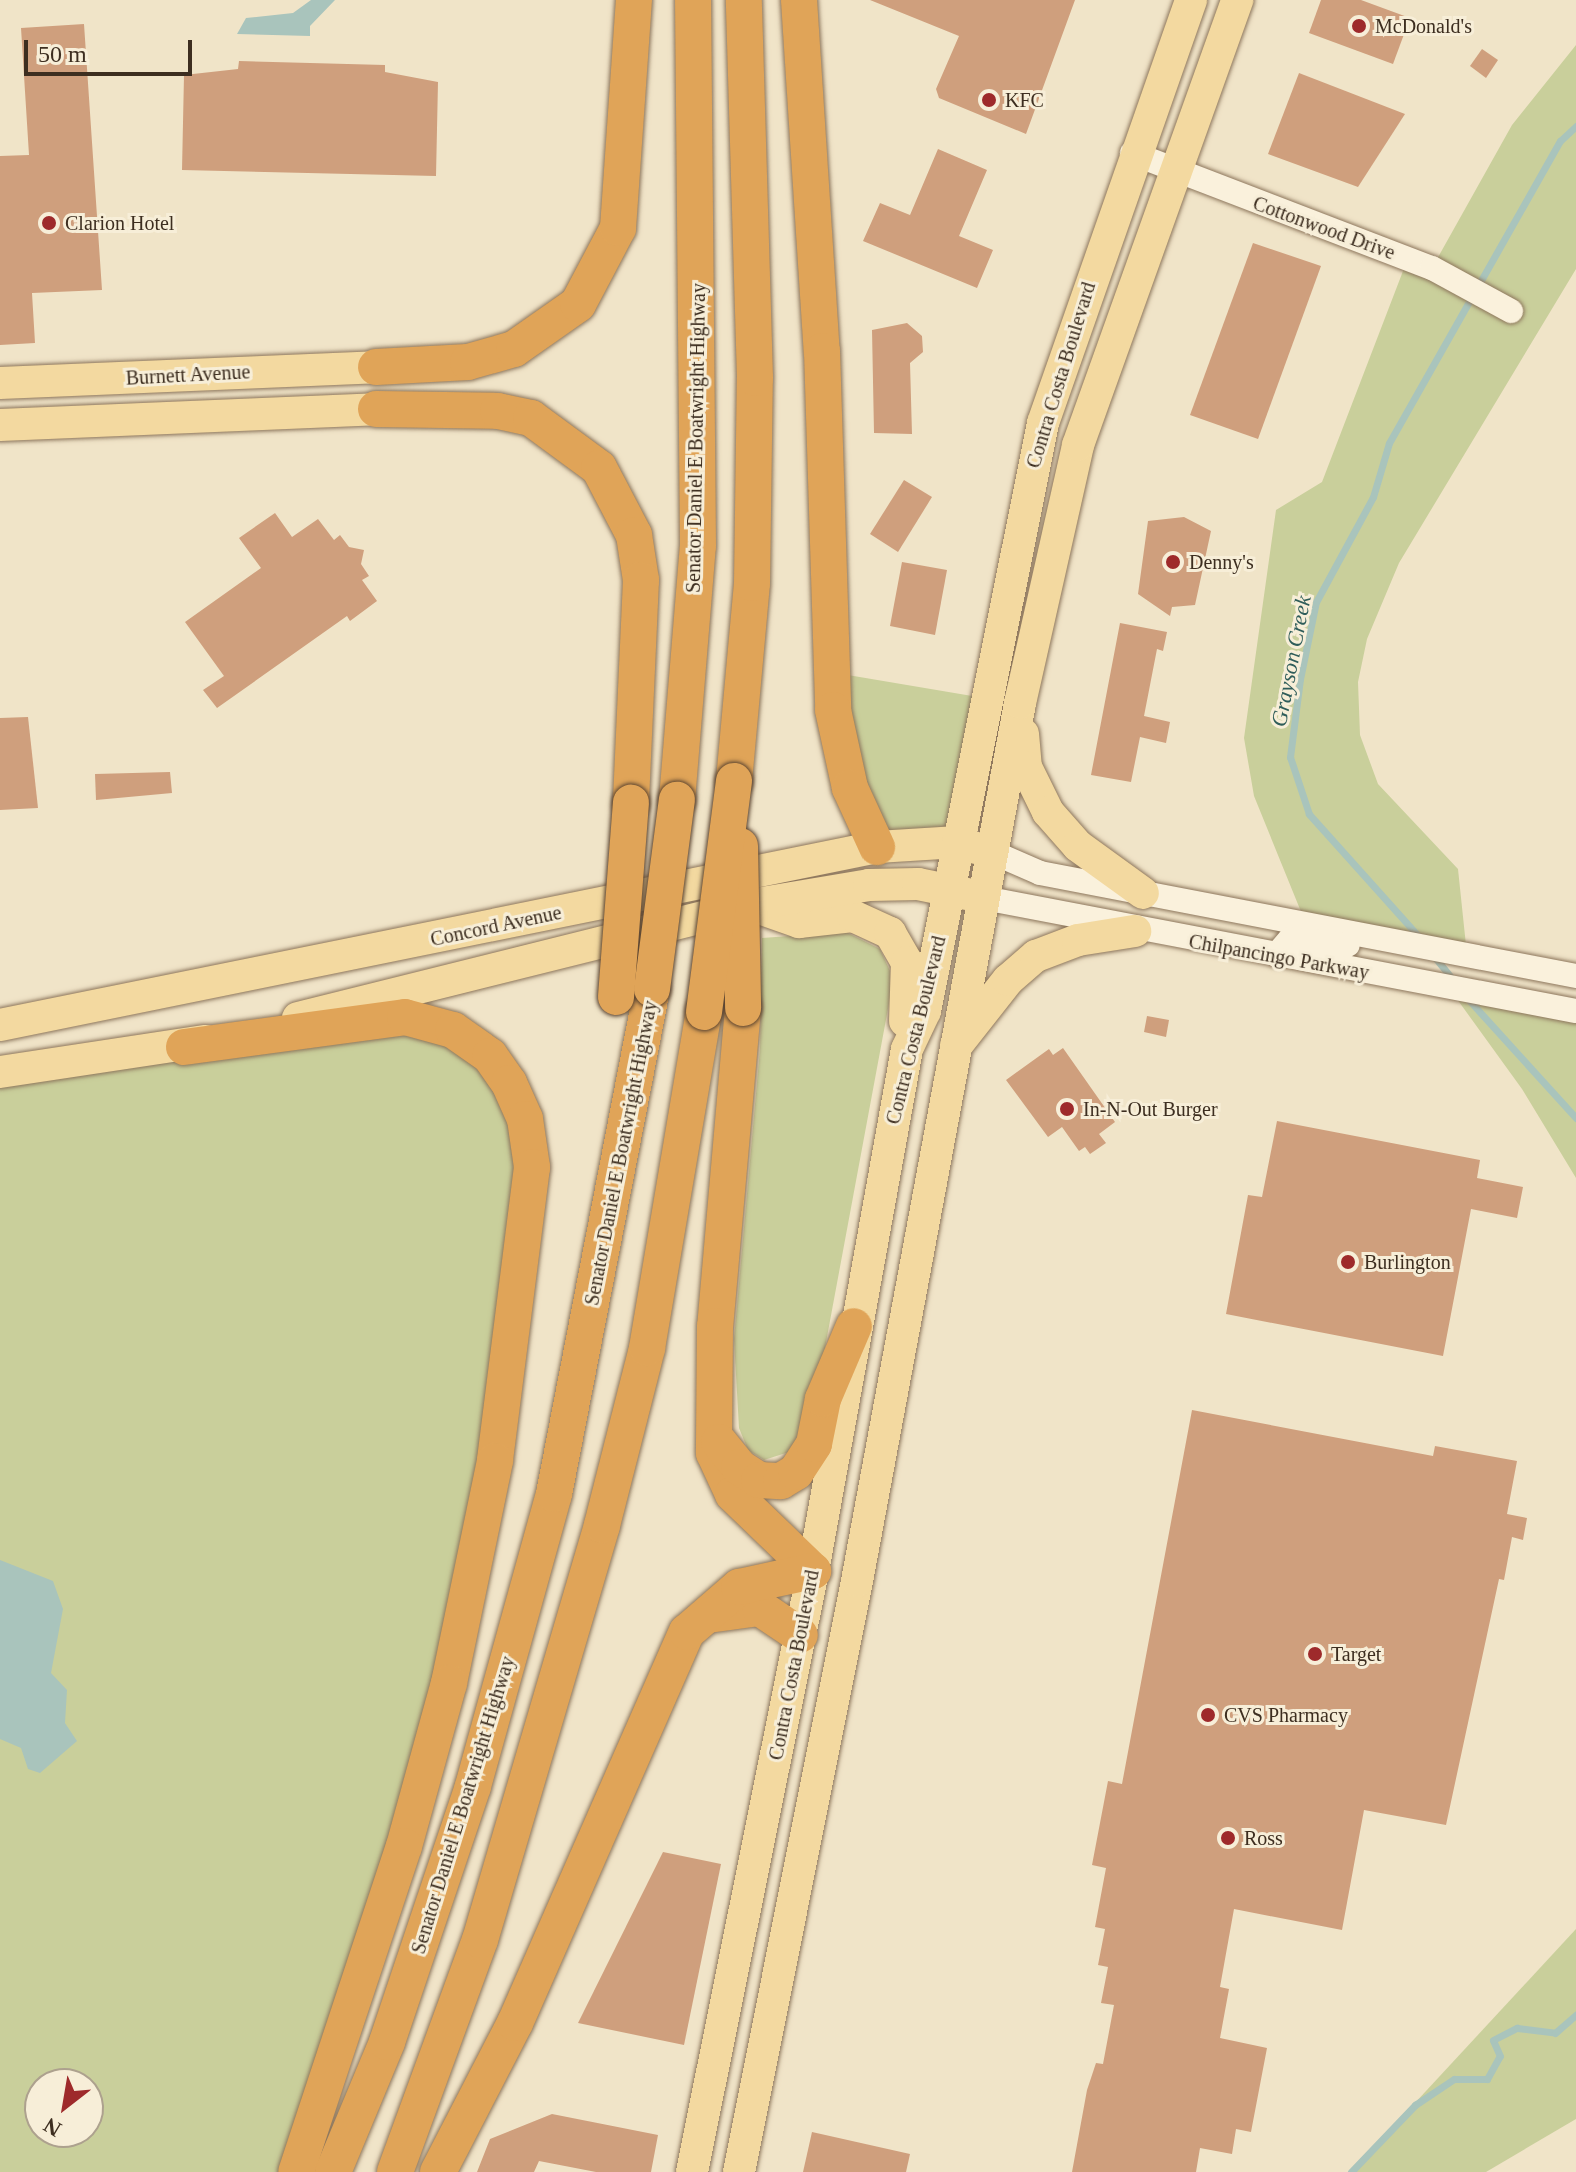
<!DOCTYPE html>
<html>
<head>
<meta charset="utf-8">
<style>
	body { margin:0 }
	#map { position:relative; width:1576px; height:2172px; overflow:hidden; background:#f0e4c8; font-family:Georgia,serif }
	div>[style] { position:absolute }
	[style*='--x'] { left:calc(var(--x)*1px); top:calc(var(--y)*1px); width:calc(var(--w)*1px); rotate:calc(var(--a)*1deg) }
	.green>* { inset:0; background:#c9cf9b }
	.water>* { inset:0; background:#a9c4bc }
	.stream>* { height:7px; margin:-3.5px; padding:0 3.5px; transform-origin:3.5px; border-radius:3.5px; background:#a9c4bc }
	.building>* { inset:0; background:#cf9f7d }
	.roads { filter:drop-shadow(0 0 2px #8d765c) drop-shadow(0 0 2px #8d765c) }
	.minor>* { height:24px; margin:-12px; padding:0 12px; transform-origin:12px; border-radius:12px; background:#faf1dc }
	.major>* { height:32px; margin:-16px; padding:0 16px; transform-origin:16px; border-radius:16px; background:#f3d9a0 }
	.highway>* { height:36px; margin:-18px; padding:0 18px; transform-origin:18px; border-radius:18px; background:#e0a458 }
	.bridges { filter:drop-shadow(0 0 2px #5b4430) drop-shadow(0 0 2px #5b4430) }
	.highway-bridge>* { height:36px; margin:-18px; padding:0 18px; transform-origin:18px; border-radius:18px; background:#e0a458 }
	.dots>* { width:22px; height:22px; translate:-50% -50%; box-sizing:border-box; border:4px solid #f7eed8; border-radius:50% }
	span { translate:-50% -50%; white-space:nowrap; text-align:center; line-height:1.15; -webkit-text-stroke:6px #f7eed8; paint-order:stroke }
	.poi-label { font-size:20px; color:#3d2e20 }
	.left { translate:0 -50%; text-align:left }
	.street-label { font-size:20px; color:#3d2e20 }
	.water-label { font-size:22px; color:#2f5d5a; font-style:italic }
	.north { position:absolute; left:24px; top:2068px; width:80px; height:80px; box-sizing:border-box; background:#f7eed8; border:2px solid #ada18e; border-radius:50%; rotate:211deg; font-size:22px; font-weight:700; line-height:32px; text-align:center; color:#3d2e20 }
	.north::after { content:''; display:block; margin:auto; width:28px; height:36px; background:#9e2a2b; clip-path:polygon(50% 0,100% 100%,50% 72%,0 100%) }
	.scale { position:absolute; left:24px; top:40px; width:168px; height:36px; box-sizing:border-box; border:4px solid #3d2e20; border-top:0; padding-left:10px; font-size:24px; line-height:28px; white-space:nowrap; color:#3d2e20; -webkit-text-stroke:6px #f7eed8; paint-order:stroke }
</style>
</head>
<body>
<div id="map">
	<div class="green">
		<div style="clip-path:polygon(1576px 45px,1576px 269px,1399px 563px,1367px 639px,1358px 682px,1360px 735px,1378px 784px,1458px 869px,1467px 955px,1306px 924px,1254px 796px,1244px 738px,1276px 510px,1322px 482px,1408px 258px,1432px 268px,1512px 125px)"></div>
		<div style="clip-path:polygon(830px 672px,984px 698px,958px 842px,877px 847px)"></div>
		<div style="clip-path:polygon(846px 932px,880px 949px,890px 971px,890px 998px,811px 1423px,792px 1451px,764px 1460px,748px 1450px,739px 1428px,734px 1339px,760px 1049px,762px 938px)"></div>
		<div style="clip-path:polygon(1449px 988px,1576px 1011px,1576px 1178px,1522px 1089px)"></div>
		<div style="clip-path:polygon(evenodd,453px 1030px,525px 1119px,495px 1461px,296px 2172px,0 2172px,0 1072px,453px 1030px,40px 2084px,88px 2084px,88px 2132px,40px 2132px,40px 2084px)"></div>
		<div style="clip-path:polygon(1576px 1929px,1576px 2119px,1486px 2172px,1351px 2172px)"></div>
	</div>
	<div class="water">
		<div style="clip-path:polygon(311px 0,335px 0,310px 26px,310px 36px,237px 34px,246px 18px,293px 13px)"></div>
		<div style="clip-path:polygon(0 1560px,53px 1581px,63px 1609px,51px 1673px,67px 1690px,65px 1723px,77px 1741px,40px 1773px,28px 1769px,21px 1748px,0 1739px)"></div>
	</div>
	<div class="stream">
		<div style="--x:1421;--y:939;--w:168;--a:-131.9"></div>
		<div style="--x:1309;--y:814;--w:60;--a:-108.4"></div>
		<div style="--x:1290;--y:757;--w:79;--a:-82.7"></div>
		<div style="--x:1300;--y:679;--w:79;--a:-78.3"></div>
		<div style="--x:1316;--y:602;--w:119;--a:-61.5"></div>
		<div style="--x:1373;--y:497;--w:56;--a:-73.5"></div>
		<div style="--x:1389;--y:443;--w:347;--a:-60.5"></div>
		<div style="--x:1560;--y:141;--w:22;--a:-43"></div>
		<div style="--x:1433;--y:955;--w:32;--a:51"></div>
		<div style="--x:1468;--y:999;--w:161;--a:47.8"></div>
		<div style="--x:1351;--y:2172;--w:93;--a:-46.3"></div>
		<div style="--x:1415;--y:2105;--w:47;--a:-33.7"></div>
		<div style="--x:1454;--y:2079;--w:33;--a:0"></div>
		<div style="--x:1487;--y:2079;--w:26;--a:-61"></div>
		<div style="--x:1500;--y:2056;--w:17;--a:-114"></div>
		<div style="--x:1493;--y:2040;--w:27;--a:-27"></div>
		<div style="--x:1517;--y:2028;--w:38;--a:7"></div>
		<div style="--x:1555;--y:2033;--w:28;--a:-41"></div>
	</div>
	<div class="building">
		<div style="clip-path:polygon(870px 0,1075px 0,1026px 134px,939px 98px,936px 89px,959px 36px)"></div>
		<div style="clip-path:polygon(1321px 0,1361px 0,1410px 18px,1393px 64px,1309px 33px)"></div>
		<div style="clip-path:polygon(84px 24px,102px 290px,32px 293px,35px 343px,0 345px,0 156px,29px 155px,21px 28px)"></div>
		<div style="clip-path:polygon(1482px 49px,1498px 60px,1486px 78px,1470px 66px)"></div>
		<div style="clip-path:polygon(239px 61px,385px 65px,385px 72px,438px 82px,436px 176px,182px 170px,184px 75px,238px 69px)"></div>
		<div style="clip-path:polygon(1299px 73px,1405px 114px,1358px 187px,1268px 154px)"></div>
		<div style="clip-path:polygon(938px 149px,987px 170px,959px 236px,993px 250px,977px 288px,863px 241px,880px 203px,910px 215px)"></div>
		<div style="clip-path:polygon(1253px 243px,1321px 266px,1258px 439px,1190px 415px)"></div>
		<div style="clip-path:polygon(907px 323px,922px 336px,923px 352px,910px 363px,912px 434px,874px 433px,872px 330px)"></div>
		<div style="clip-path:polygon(904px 480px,932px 497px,898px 552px,870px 534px)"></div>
		<div style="clip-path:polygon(275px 513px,292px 537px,318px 519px,334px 540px,340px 535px,349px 547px,364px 550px,361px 564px,369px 576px,362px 580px,377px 601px,350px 621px,347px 616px,217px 708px,203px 690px,224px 676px,185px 622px,261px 568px,239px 538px)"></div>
		<div style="clip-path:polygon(1184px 517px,1211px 531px,1195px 605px,1172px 607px,1170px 616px,1138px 594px,1148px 521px)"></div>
		<div style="clip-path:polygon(902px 562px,947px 570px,935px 635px,890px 626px)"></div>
		<div style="clip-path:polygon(1120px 623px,1167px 632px,1163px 651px,1157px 649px,1144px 716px,1170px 722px,1166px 743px,1140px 737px,1131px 782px,1091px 775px)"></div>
		<div style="clip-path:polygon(28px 717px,38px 808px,0 810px,0 718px)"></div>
		<div style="clip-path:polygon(170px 772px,172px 793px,96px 800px,95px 774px)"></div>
		<div style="clip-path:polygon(1147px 1016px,1169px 1020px,1166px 1037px,1144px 1032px)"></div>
		<div style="clip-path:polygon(1063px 1048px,1115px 1122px,1099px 1134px,1106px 1143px,1090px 1154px,1085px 1147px,1079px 1151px,1062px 1127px,1048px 1137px,1006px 1080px,1049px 1049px,1053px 1055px)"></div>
		<div style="clip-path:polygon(1277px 1121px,1480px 1160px,1477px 1178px,1523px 1187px,1517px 1218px,1471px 1209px,1443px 1356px,1226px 1314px,1248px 1195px,1262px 1197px)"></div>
		<div style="clip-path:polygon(1192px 1410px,1433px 1456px,1435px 1446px,1517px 1461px,1507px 1514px,1527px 1518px,1523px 1540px,1512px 1537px,1504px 1580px,1499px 1579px,1446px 1825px,1364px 1810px,1342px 1930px,1234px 1909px,1220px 1987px,1229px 1989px,1220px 2038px,1267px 2048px,1251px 2132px,1236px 2129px,1232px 2154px,1200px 2148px,1196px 2172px,1072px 2172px,1087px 2090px,1096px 2063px,1103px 2064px,1114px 2005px,1101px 2003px,1108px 1967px,1098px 1965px,1105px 1929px,1095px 1927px,1106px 1868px,1092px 1865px,1108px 1781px,1122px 1784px)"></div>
		<div style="clip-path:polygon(663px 1852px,721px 1864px,684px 2045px,578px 2023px)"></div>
		<div style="clip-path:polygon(552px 2114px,658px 2135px,651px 2172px,596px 2172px,539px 2161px,534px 2172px,477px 2172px,490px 2139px)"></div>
		<div style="clip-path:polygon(812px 2132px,910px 2154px,906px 2172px,803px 2172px)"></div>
	</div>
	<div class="roads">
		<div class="minor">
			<div style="--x:1132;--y:153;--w:321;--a:21"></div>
			<div style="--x:1432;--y:268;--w:90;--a:28.6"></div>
			<div style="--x:992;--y:852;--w:52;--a:23.6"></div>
			<div style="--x:1040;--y:873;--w:546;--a:10.88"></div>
			<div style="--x:984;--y:898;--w:603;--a:10.81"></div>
			<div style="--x:1276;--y:955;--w:21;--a:-49"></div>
			<div style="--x:1290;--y:939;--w:58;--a:5.9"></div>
		</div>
		<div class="major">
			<div style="--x:0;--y:383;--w:376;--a:-2.4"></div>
			<div style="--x:0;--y:425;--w:376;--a:-2.4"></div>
			<div style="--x:1023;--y:734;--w:33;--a:85"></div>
			<div style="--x:1026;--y:767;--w:50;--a:63.9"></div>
			<div style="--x:1048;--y:812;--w:45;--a:48.6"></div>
			<div style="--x:1078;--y:846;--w:80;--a:35.9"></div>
			<div style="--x:753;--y:906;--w:49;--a:19.2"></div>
			<div style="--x:799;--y:922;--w:54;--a:-6.3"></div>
			<div style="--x:853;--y:916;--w:41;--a:24.7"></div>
			<div style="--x:890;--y:933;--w:34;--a:60"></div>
			<div style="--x:907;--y:962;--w:59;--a:91.9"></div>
			<div style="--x:298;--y:1018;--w:466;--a:-14"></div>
			<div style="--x:750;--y:905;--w:121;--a:-9.5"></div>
			<div style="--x:869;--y:885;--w:49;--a:-1.2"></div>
			<div style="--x:918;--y:884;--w:50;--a:11.5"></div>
			<div style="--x:0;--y:1025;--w:895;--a:-11.47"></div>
			<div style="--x:877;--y:847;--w:81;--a:-3.5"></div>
			<div style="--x:958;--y:842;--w:20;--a:18"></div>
			<div style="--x:956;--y:1046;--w:84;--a:-51.8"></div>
			<div style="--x:1008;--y:980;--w:37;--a:-41"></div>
			<div style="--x:1036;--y:956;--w:45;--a:-20.9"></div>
			<div style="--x:1078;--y:940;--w:58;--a:-9"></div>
			<div style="--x:0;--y:1072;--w:208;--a:-8.6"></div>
			<div style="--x:692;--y:2172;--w:613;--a:-78.62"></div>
			<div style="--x:813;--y:1571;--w:530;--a:-79.79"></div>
			<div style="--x:907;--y:1049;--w:42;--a:-64.7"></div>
			<div style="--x:925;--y:1011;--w:600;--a:-78.65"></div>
			<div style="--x:1043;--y:423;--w:448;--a:-70.7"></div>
			<div style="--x:739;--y:2172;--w:603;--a:-78.71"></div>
			<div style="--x:857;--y:1581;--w:893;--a:-79.48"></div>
			<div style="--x:1020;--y:703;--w:264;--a:-77.3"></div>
			<div style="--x:1078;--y:445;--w:473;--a:-70.3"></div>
		</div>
		<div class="highway">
			<div style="--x:799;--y:0;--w:352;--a:86.3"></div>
			<div style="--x:822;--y:351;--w:359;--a:88.2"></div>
			<div style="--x:833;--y:710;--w:80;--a:77.7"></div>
			<div style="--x:850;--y:788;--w:65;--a:65.4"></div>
			<div style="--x:376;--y:367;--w:92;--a:-3.1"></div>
			<div style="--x:468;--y:362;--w:48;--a:-15.8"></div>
			<div style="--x:514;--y:349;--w:78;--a:-35.1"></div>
			<div style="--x:578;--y:304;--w:86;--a:-62.2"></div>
			<div style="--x:618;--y:228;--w:229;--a:-86"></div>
			<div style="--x:376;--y:409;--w:122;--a:0.9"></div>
			<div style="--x:498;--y:411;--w:34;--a:12"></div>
			<div style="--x:531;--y:418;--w:84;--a:36.3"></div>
			<div style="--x:599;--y:468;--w:76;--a:62.4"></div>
			<div style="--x:634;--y:535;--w:46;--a:81.2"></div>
			<div style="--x:641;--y:580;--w:223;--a:92.6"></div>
			<div style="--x:734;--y:781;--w:199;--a:-84.8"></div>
			<div style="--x:752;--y:583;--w:205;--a:-89.2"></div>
			<div style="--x:755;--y:378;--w:378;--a:-91.7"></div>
			<div style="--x:677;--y:800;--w:255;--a:-85.3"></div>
			<div style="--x:698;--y:546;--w:546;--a:-90.52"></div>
			<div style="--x:743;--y:1008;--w:319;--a:95"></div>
			<div style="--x:715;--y:1326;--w:127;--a:90.5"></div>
			<div style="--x:714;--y:1453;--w:45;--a:65.1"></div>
			<div style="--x:733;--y:1494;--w:111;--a:43.9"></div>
			<div style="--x:184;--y:1047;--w:223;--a:-7.7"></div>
			<div style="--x:405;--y:1017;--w:50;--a:15.2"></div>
			<div style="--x:453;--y:1030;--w:45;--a:35.1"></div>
			<div style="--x:490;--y:1056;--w:33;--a:55"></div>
			<div style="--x:509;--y:1083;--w:39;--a:66"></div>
			<div style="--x:525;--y:1119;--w:49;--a:81.7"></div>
			<div style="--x:532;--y:1167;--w:296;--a:97.2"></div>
			<div style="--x:495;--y:1461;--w:227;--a:101.7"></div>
			<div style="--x:449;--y:1683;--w:169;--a:105.4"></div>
			<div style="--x:404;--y:1846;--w:343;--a:108.3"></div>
			<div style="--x:719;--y:1442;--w:32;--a:51"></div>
			<div style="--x:739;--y:1467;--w:24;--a:33"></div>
			<div style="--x:759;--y:1480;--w:22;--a:3"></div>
			<div style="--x:781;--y:1481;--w:17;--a:-31"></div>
			<div style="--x:796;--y:1472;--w:33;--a:-57"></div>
			<div style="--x:814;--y:1444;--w:46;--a:-78.7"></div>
			<div style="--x:823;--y:1399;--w:79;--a:-67"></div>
			<div style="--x:708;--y:1615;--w:52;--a:-7.7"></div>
			<div style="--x:760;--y:1608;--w:48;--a:34"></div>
			<div style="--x:333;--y:2172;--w:141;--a:-67.4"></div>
			<div style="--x:387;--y:2042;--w:270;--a:-71.4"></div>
			<div style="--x:473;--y:1786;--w:303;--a:-74.5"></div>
			<div style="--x:554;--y:1494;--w:514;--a:-79.02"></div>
			<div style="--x:395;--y:2172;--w:247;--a:-69.9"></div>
			<div style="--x:480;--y:1940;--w:433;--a:-73.6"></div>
			<div style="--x:602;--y:1525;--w:183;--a:-75.7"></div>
			<div style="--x:647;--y:1348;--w:341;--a:-80.4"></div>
			<div style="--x:438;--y:2172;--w:168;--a:-62.7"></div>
			<div style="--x:515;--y:2023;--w:427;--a:-66.3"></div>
			<div style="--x:687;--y:1632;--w:69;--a:-40.9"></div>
			<div style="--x:739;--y:1587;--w:76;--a:-12.2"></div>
		</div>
	</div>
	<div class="bridges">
		<div class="highway-bridge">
			<div style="--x:740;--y:846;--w:162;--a:88.9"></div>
			<div style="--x:652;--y:989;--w:191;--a:-82.5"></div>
			<div style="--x:616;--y:997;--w:195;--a:-85.6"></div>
			<div style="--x:704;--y:1012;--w:233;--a:-82.6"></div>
		</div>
	</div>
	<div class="dots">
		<div style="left:1359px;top:26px;background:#9e2a2b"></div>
		<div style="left:989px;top:100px;background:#9e2a2b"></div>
		<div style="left:49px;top:223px;background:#9e2a2b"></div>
		<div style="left:1173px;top:562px;background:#9e2a2b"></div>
		<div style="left:1067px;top:1109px;background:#9e2a2b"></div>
		<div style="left:1348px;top:1262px;background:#9e2a2b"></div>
		<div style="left:1315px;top:1654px;background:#9e2a2b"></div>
		<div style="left:1208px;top:1715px;background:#9e2a2b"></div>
		<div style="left:1228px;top:1838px;background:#9e2a2b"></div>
	</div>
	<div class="poi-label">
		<span class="left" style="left:1375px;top:26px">McDonald's</span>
		<span class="left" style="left:1005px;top:100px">KFC</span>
		<span class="left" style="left:65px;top:223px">Clarion Hotel</span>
		<span class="left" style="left:1189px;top:562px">Denny's</span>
		<span class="left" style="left:1083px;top:1109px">In-N-Out Burger</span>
		<span class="left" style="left:1364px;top:1262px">Burlington</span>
		<span class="left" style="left:1331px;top:1654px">Target</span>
		<span class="left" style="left:1224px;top:1715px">CVS Pharmacy</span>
		<span class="left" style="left:1244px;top:1838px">Ross</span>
	</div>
	<div class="street-label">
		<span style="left:1324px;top:228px;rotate:20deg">Cottonwood Drive</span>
		<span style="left:188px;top:375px;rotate:-3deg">Burnett Avenue</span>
		<span style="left:1061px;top:375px;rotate:-73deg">Contra Costa Boulevard</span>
		<span style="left:696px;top:438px;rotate:-89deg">Senator Daniel E Boatwright Highway</span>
		<span style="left:496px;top:926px;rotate:-12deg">Concord Avenue</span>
		<span style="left:1279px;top:957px;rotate:10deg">Chilpancingo Parkway</span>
		<span style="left:916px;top:1030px;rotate:-76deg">Contra Costa Boulevard</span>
		<span style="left:621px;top:1153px;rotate:-79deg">Senator Daniel E Boatwright Highway</span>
		<span style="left:794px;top:1665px;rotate:-79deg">Contra Costa Boulevard</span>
		<span style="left:463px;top:1805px;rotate:-73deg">Senator Daniel E Boatwright Highway</span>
	</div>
	<div class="water-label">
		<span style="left:1291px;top:661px;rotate:-79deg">Grayson Creek</span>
	</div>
	<div class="north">N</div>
	<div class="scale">50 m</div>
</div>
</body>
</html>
